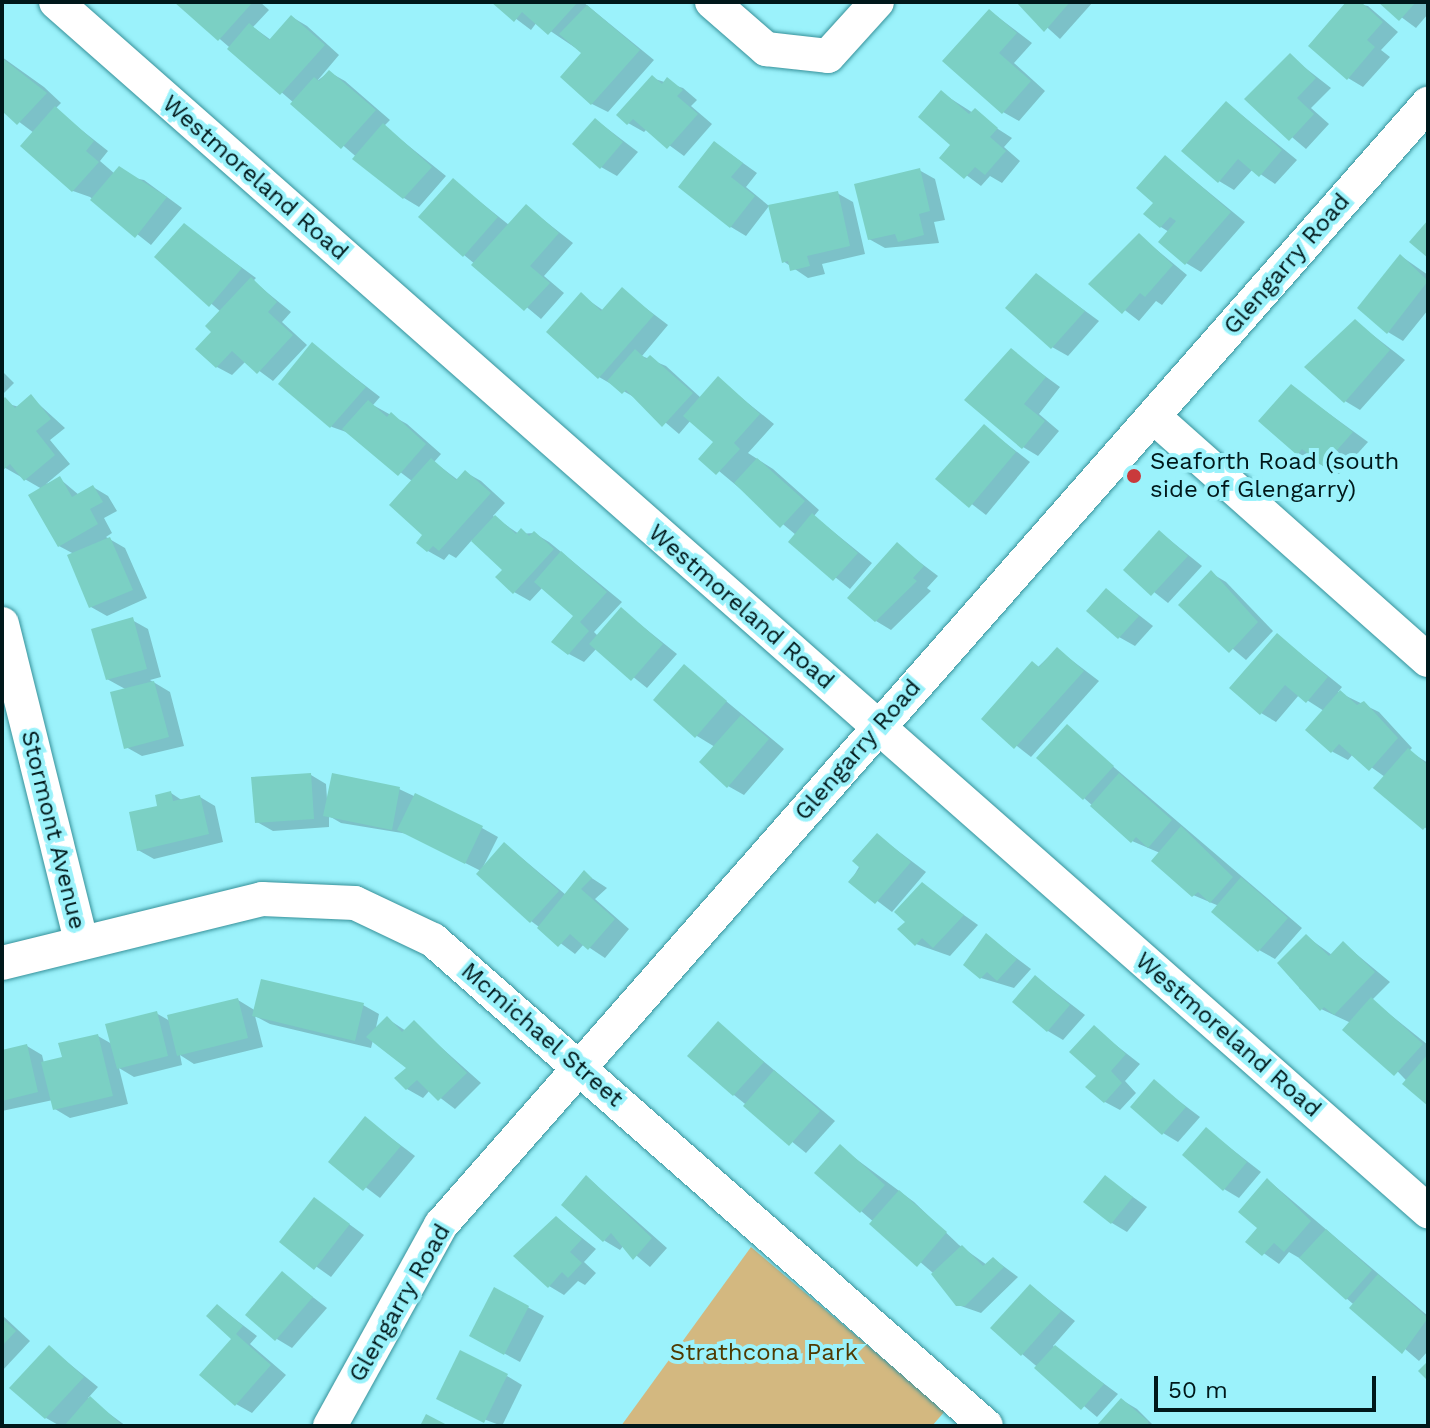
<!DOCTYPE html>
<html>
<head>
<meta charset="utf-8">
<style>
	body { margin:0 }
	#map { position:relative; width:1430px; height:1428px; overflow:hidden; background:#9bf2fb; font-family:"Work Sans",sans-serif }
	div>[style] { position:absolute }
	[style*='--x'] { left:calc(var(--x)*1px); top:calc(var(--y)*1px); width:calc(var(--w)*1px); rotate:calc(var(--a)*1deg) }
	.green>* { inset:0; background:#d3b880 }
	.shadow>* { inset:0; background:#0003 }
	.building>* { inset:0; background:#7bd0c4 }
	.roads { filter:drop-shadow(0 0 2px #37919a) drop-shadow(0 0 2px #37919a) }
	.street>* { height:34px; margin:-17px; padding:0 17px; transform-origin:17px; border-radius:17px; background:#fff }
	.dots>* { width:22px; height:22px; translate:-50% -50%; box-sizing:border-box; border:4px solid #9bf2fb; border-radius:50% }
	span { translate:-50% -50%; white-space:nowrap; text-align:center; line-height:1.15; -webkit-text-stroke:8px #9bf2fb; paint-order:stroke }
	.street-label { font-size:24px; color:#00181a }
	.poi-label { font-size:24px; color:#00181a }
	.left { translate:0 -50%; text-align:left }
	.park-label { font-size:24px; color:#4f3901 }
	.frame { position:absolute; inset:0; border:4px solid #00181a; pointer-events:none }
	.scale { position:absolute; left:1154px; top:1376px; width:222px; height:36px; box-sizing:border-box; border:4px solid #00181a; border-top:0; padding-left:10px; font-size:24px; line-height:28px; white-space:nowrap; color:#00181a; -webkit-text-stroke:6px #9bf2fb; paint-order:stroke }
</style>
</head>
<body>
<div id="map">
	<div class="green">
		<div style="clip-path:polygon(751px 1247px,945px 1411px,932px 1426px,621px 1426px)"></div>
	</div>
	<div class="shadow">
		<div style="clip-path:polygon(177px 2px,260px 2px,269px 10px,253px 27px,271px 40px,292px 17px,307px 26px,339px 55px,317px 81px,329px 72px,345px 81px,390px 120px,384px 126px,446px 176px,419px 207px,404px 198px)"></div>
		<div style="clip-path:polygon(583px 2px,654px 60px,608px 112px,592px 104px,583px 53px,537px 22px,531px 30px,495px 3px)"></div>
		<div style="clip-path:polygon(1019px 2px,1093px 2px,1060px 39px)"></div>
		<div style="clip-path:polygon(1349px 2px,1368px 6px,1398px 32px,1381px 50px,1390px 57px,1363px 87px,1348px 78px)"></div>
		<div style="clip-path:polygon(1381px 2px,1428px 2px,1428px 14px,1416px 28px)"></div>
		<div style="clip-path:polygon(990px 11px,1032px 43px,1014px 63px,1045px 91px,1019px 121px,1003px 112px)"></div>
		<div style="clip-path:polygon(1290px 56px,1331px 88px,1311px 108px,1329px 124px,1306px 149px,1247px 99px)"></div>
		<div style="clip-path:polygon(2px 57px,44px 87px,61px 103px,55px 109px,108px 151px,100px 161px,115px 174px,144px 180px,182px 208px,151px 245px,90px 197px,73px 191px,34px 133px,2px 109px)"></div>
		<div style="clip-path:polygon(652px 78px,683px 88px,697px 100px,691px 106px,712px 124px,684px 156px,647px 129px,644px 132px,628px 123px)"></div>
		<div style="clip-path:polygon(942px 93px,1012px 138px,1004px 147px,1020px 161px,1002px 183px,990px 176px,981px 186px,942px 157px,953px 145px)"></div>
		<div style="clip-path:polygon(1227px 103px,1297px 160px,1275px 184px,1253px 169px,1234px 190px,1219px 181px)"></div>
		<div style="clip-path:polygon(596px 120px,638px 152px,617px 176px,601px 167px)"></div>
		<div style="clip-path:polygon(715px 143px,757px 173px,746px 187px,769px 206px,746px 236px,731px 227px)"></div>
		<div style="clip-path:polygon(1166px 157px,1245px 222px,1201px 272px,1186px 263px,1169px 232px,1161px 227px,1156px 203px)"></div>
		<div style="clip-path:polygon(919px 170px,935px 179px,945px 220px,934px 222px,939px 243px,885px 248px,869px 239px)"></div>
		<div style="clip-path:polygon(453px 180px,509px 225px,526px 206px,573px 243px,544px 276px,564px 293px,541px 319px,464px 255px)"></div>
		<div style="clip-path:polygon(837px 193px,853px 202px,865px 254px,822px 264px,825px 274px,808px 278px,783px 261px)"></div>
		<div style="clip-path:polygon(184px 225px,256px 278px,253px 281px,291px 312px,282px 322px,307px 345px,273px 381px,246px 361px,232px 375px,217px 367px,214px 332px,221px 312px,157px 257px)"></div>
		<div style="clip-path:polygon(1139px 235px,1187px 275px,1162px 305px,1156px 301px,1139px 321px,1091px 284px)"></div>
		<div style="clip-path:polygon(1401px 256px,1428px 275px,1428px 310px,1403px 341px,1388px 332px)"></div>
		<div style="clip-path:polygon(1036px 275px,1099px 321px,1068px 356px,1052px 347px)"></div>
		<div style="clip-path:polygon(622px 290px,668px 325px,642px 356px,666px 366px,701px 398px,718px 379px,774px 424px,748px 453px,773px 469px,819px 510px,814px 516px,872px 563px,850px 589px,790px 541px,796px 535px,719px 471px,716px 442px,691px 420px,679px 434px,639px 400px,599px 377px,581px 295px,604px 311px)"></div>
		<div style="clip-path:polygon(1356px 322px,1405px 360px,1360px 410px,1345px 401px)"></div>
		<div style="clip-path:polygon(313px 345px,380px 397px,373px 405px,407px 424px,441px 454px,434px 462px,458px 480px,465px 472px,481px 481px,505px 503px,493px 516px,519px 534px,534px 533px,549px 542px,622px 602px,594px 632px,598px 636px,621px 609px,677px 654px,647px 688px,597px 648px,584px 662px,569px 654px,576px 616px,543px 587px,530px 601px,514px 592px,505px 570px,472px 540px,456px 558px,449px 554px,444px 560px,428px 551px,412px 481px,349px 433px,332px 427px,280px 383px)"></div>
		<div style="clip-path:polygon(1011px 351px,1060px 387px,1039px 414px,1059px 431px,1038px 456px,1023px 447px)"></div>
		<div style="clip-path:polygon(2px 371px,14px 383px,2px 395px)"></div>
		<div style="clip-path:polygon(1291px 386px,1368px 442px,1339px 474px,1298px 453px)"></div>
		<div style="clip-path:polygon(31px 397px,65px 428px,50px 440px,70px 464px,46px 484px,60px 479px,79px 495px,93px 487px,108px 496px,117px 511px,104px 518px,112px 533px,106px 537px,125px 548px,147px 598px,107px 616px,91px 607px,74px 554px,59px 546px,42px 489px,2px 466px,2px 402px,19px 407px)"></div>
		<div style="clip-path:polygon(985px 427px,1030px 462px,986px 515px,938px 478px)"></div>
		<div style="clip-path:polygon(1160px 532px,1202px 566px,1168px 603px,1126px 570px)"></div>
		<div style="clip-path:polygon(897px 545px,938px 576px,927px 588px,931px 591px,891px 630px,876px 621px)"></div>
		<div style="clip-path:polygon(1211px 573px,1226px 582px,1273px 631px,1246px 660px,1181px 605px)"></div>
		<div style="clip-path:polygon(1107px 590px,1153px 626px,1135px 646px,1119px 637px)"></div>
		<div style="clip-path:polygon(132px 620px,148px 629px,161px 677px,150px 680px,170px 692px,184px 746px,142px 756px,126px 747px,127px 690px,107px 679px)"></div>
		<div style="clip-path:polygon(1277px 635px,1342px 687px,1338px 692px,1379px 712px,1412px 748px,1409px 751px,1428px 763px,1428px 831px,1385px 777px,1353px 754px,1348px 760px,1333px 752px,1308px 730px,1324px 711px,1299px 695px,1276px 722px,1261px 713px)"></div>
		<div style="clip-path:polygon(1057px 649px,1099px 681px,1031px 757px,983px 719px)"></div>
		<div style="clip-path:polygon(685px 667px,784px 749px,744px 795px,728px 786px,715px 747px,697px 736px)"></div>
		<div style="clip-path:polygon(1067px 727px,1302px 928px,1275px 959px,1259px 950px,1219px 906px,1193px 895px,1160px 853px,1132px 841px,1084px 798px)"></div>
		<div style="clip-path:polygon(311px 775px,326px 784px,327px 799px,399px 789px,482px 828px,498px 837px,483px 867px,505px 844px,566px 895px,584px 873px,607px 888px,595px 899px,629px 929px,605px 958px,584px 944px,575px 954px,531px 921px,481px 871px,408px 834px,341px 823px,329px 816px,329px 827px,273px 831px,257px 822px)"></div>
		<div style="clip-path:polygon(171px 793px,183px 801px,200px 797px,215px 806px,223px 842px,154px 859px,138px 850px)"></div>
		<div style="clip-path:polygon(877px 835px,926px 872px,892px 912px,851px 881px)"></div>
		<div style="clip-path:polygon(922px 885px,978px 925px,950px 956px,916px 944px,908px 922px)"></div>
		<div style="clip-path:polygon(987px 936px,1031px 969px,1014px 988px,981px 978px)"></div>
		<div style="clip-path:polygon(1306px 936px,1332px 955px,1343px 943px,1390px 982px,1372px 1000px,1428px 1045px,1428px 1103px,1351px 1023px,1321px 1009px,1299px 988px)"></div>
		<div style="clip-path:polygon(1036px 977px,1085px 1015px,1063px 1040px,1048px 1031px)"></div>
		<div style="clip-path:polygon(238px 1000px,256px 1011px,363px 1005px,379px 1014px,375px 1032px,388px 1019px,406px 1031px,414px 1023px,481px 1083px,455px 1109px,430px 1090px,423px 1098px,407px 1089px,397px 1079px,409px 1068px,373px 1040px,371px 1048px,270px 1024px,255px 1016px,263px 1047px,194px 1064px,180px 1055px,182px 1065px,134px 1077px,119px 1068px,128px 1104px,70px 1118px,55px 1109px,53px 1100px,2px 1111px,2px 1052px,27px 1046px,42px 1055px,44px 1063px,64px 1059px,98px 1036px,112px 1044px,156px 1013px,170px 1021px)"></div>
		<div style="clip-path:polygon(719px 1024px,835px 1121px,806px 1153px,734px 1095px)"></div>
		<div style="clip-path:polygon(1094px 1028px,1140px 1064px,1125px 1081px,1136px 1093px,1120px 1110px,1105px 1102px)"></div>
		<div style="clip-path:polygon(1154px 1082px,1200px 1117px,1178px 1142px,1163px 1133px)"></div>
		<div style="clip-path:polygon(366px 1119px,415px 1156px,380px 1198px,331px 1161px)"></div>
		<div style="clip-path:polygon(1206px 1129px,1261px 1172px,1239px 1198px,1224px 1189px)"></div>
		<div style="clip-path:polygon(840px 1147px,914px 1202px,959px 1245px,987px 1265px,994px 1259px,1018px 1277px,981px 1313px,958px 1305px,933px 1273px,861px 1211px)"></div>
		<div style="clip-path:polygon(587px 1177px,667px 1248px,650px 1267px,624px 1245px,620px 1250px,605px 1241px,563px 1204px)"></div>
		<div style="clip-path:polygon(1105px 1177px,1147px 1207px,1127px 1232px,1112px 1223px)"></div>
		<div style="clip-path:polygon(1268px 1180px,1428px 1316px,1428px 1351px,1419px 1361px,1301px 1259px,1289px 1252px,1279px 1264px,1248px 1242px,1260px 1228px)"></div>
		<div style="clip-path:polygon(315px 1199px,364px 1235px,331px 1277px,282px 1242px)"></div>
		<div style="clip-path:polygon(557px 1218px,596px 1249px,584px 1262px,596px 1273px,585px 1285px,578px 1281px,564px 1295px,549px 1286px)"></div>
		<div style="clip-path:polygon(283px 1274px,327px 1308px,292px 1348px,277px 1339px)"></div>
		<div style="clip-path:polygon(1031px 1286px,1075px 1321px,1053px 1346px,1118px 1394px,1097px 1417px,1022px 1354px)"></div>
		<div style="clip-path:polygon(494px 1289px,544px 1316px,520px 1362px,487px 1344px)"></div>
		<div style="clip-path:polygon(218px 1306px,257px 1336px,250px 1344px,286px 1375px,252px 1413px,236px 1404px,234px 1339px)"></div>
		<div style="clip-path:polygon(2px 1315px,30px 1341px,2px 1371px)"></div>
		<div style="clip-path:polygon(50px 1348px,98px 1387px,88px 1398px,126px 1426px,60px 1426px,46px 1418px)"></div>
		<div style="clip-path:polygon(507px 1376px,522px 1385px,502px 1426px,454px 1408px)"></div>
		<div style="clip-path:polygon(1122px 1400px,1137px 1409px,1154px 1426px,1103px 1426px)"></div>
	</div>
	<div class="building">
		<div style="clip-path:polygon(174px 2px,253px 2px,218px 41px)"></div>
		<div style="clip-path:polygon(491px 2px,578px 2px,548px 35px,522px 12px,514px 22px)"></div>
		<div style="clip-path:polygon(1016px 2px,1070px 2px,1044px 32px)"></div>
		<div style="clip-path:polygon(1346px 2px,1361px 2px,1383px 22px,1367px 40px,1375px 47px,1347px 80px,1308px 46px)"></div>
		<div style="clip-path:polygon(1378px 2px,1416px 2px,1399px 21px)"></div>
		<div style="clip-path:polygon(587px 5px,640px 50px,591px 105px,560px 77px,581px 53px,559px 34px)"></div>
		<div style="clip-path:polygon(989px 9px,1017px 33px,999px 53px,1031px 81px,1002px 114px,942px 61px)"></div>
		<div style="clip-path:polygon(291px 15px,325px 45px,280px 95px,227px 49px,249px 23px,269px 40px)"></div>
		<div style="clip-path:polygon(1290px 53px,1316px 78px,1297px 98px,1314px 114px,1289px 141px,1244px 99px)"></div>
		<div style="clip-path:polygon(2px 58px,47px 93px,17px 125px,2px 111px)"></div>
		<div style="clip-path:polygon(329px 70px,376px 110px,341px 149px,290px 104px,314px 77px,319px 81px)"></div>
		<div style="clip-path:polygon(652px 75px,662px 84px,667px 77px,683px 90px,677px 96px,698px 114px,667px 149px,633px 119px,627px 125px,616px 115px)"></div>
		<div style="clip-path:polygon(941px 90px,969px 114px,975px 108px,998px 128px,990px 137px,1006px 151px,985px 175px,975px 167px,964px 179px,939px 158px,950px 145px,918px 117px)"></div>
		<div style="clip-path:polygon(1226px 101px,1282px 150px,1259px 177px,1238px 159px,1218px 183px,1181px 151px)"></div>
		<div style="clip-path:polygon(55px 106px,94px 141px,86px 151px,99px 162px,72px 192px,20px 146px)"></div>
		<div style="clip-path:polygon(595px 118px,623px 142px,600px 169px,572px 144px)"></div>
		<div style="clip-path:polygon(383px 123px,432px 167px,403px 199px,352px 159px)"></div>
		<div style="clip-path:polygon(714px 141px,743px 163px,731px 177px,755px 196px,730px 228px,678px 187px)"></div>
		<div style="clip-path:polygon(1165px 155px,1231px 212px,1185px 265px,1158px 242px,1176px 221px,1170px 217px,1160px 228px,1143px 214px,1153px 203px,1136px 188px)"></div>
		<div style="clip-path:polygon(119px 166px,167px 197px,135px 238px,90px 200px)"></div>
		<div style="clip-path:polygon(920px 168px,930px 211px,919px 214px,924px 235px,898px 242px,895px 234px,868px 240px,854px 184px)"></div>
		<div style="clip-path:polygon(453px 178px,498px 217px,463px 257px,418px 217px)"></div>
		<div style="clip-path:polygon(838px 191px,850px 246px,807px 256px,810px 266px,790px 271px,788px 261px,782px 263px,768px 205px)"></div>
		<div style="clip-path:polygon(526px 204px,559px 233px,530px 266px,550px 283px,524px 311px,471px 265px)"></div>
		<div style="clip-path:polygon(1428px 220px,1428px 258px,1409px 242px)"></div>
		<div style="clip-path:polygon(184px 223px,242px 268px,209px 307px,154px 257px)"></div>
		<div style="clip-path:polygon(1139px 233px,1173px 265px,1145px 297px,1140px 293px,1122px 314px,1088px 284px)"></div>
		<div style="clip-path:polygon(1400px 254px,1428px 281px,1387px 334px,1357px 308px)"></div>
		<div style="clip-path:polygon(1036px 273px,1085px 311px,1051px 349px,1005px 308px)"></div>
		<div style="clip-path:polygon(251px 277px,277px 302px,268px 312px,293px 335px,257px 374px,232px 351px,216px 368px,195px 349px,211px 332px,205px 326px)"></div>
		<div style="clip-path:polygon(622px 287px,654px 315px,598px 379px,546px 332px,581px 292px,601px 311px)"></div>
		<div style="clip-path:polygon(1355px 319px,1390px 350px,1344px 403px,1304px 367px)"></div>
		<div style="clip-path:polygon(312px 342px,366px 387px,330px 428px,278px 384px)"></div>
		<div style="clip-path:polygon(1011px 348px,1046px 377px,1024px 404px,1045px 421px,1022px 449px,964px 400px)"></div>
		<div style="clip-path:polygon(635px 349px,646px 359px,650px 355px,693px 393px,662px 427px,626px 390px,622px 394px,607px 381px)"></div>
		<div style="clip-path:polygon(718px 376px,760px 414px,734px 443px,740px 449px,716px 475px,698px 459px,713px 442px,683px 416px)"></div>
		<div style="clip-path:polygon(1291px 384px,1353px 432px,1323px 466px,1302px 449px,1297px 455px,1258px 421px)"></div>
		<div style="clip-path:polygon(31px 394px,51px 419px,36px 431px,55px 455px,24px 481px,10px 464px,2px 471px,2px 400px,5px 397px,15px 408px)"></div>
		<div style="clip-path:polygon(368px 400px,387px 417px,391px 412px,426px 444px,398px 476px,342px 429px)"></div>
		<div style="clip-path:polygon(984px 424px,1016px 452px,969px 508px,935px 479px)"></div>
		<div style="clip-path:polygon(431px 458px,456px 480px,465px 470px,491px 493px,439px 551px,433px 546px,427px 552px,416px 543px,422px 535px,389px 505px)"></div>
		<div style="clip-path:polygon(757px 458px,805px 501px,780px 528px,734px 483px)"></div>
		<div style="clip-path:polygon(60px 476px,72px 497px,93px 485px,103px 502px,90px 509px,98px 524px,58px 547px,28px 495px)"></div>
		<div style="clip-path:polygon(812px 513px,858px 553px,833px 581px,788px 542px)"></div>
		<div style="clip-path:polygon(495px 515px,516px 534px,521px 528px,529px 536px,534px 531px,554px 549px,513px 594px,495px 577px,502px 570px,471px 541px)"></div>
		<div style="clip-path:polygon(1159px 530px,1188px 556px,1151px 596px,1123px 570px)"></div>
		<div style="clip-path:polygon(110px 537px,133px 590px,89px 608px,67px 555px)"></div>
		<div style="clip-path:polygon(897px 542px,924px 566px,913px 578px,917px 581px,875px 622px,847px 598px)"></div>
		<div style="clip-path:polygon(561px 551px,607px 592px,580px 622px,589px 631px,568px 655px,551px 642px,573px 616px,534px 582px)"></div>
		<div style="clip-path:polygon(1211px 570px,1258px 622px,1229px 653px,1178px 605px)"></div>
		<div style="clip-path:polygon(1106px 588px,1139px 616px,1118px 639px,1086px 611px)"></div>
		<div style="clip-path:polygon(621px 607px,663px 644px,631px 681px,589px 644px)"></div>
		<div style="clip-path:polygon(133px 617px,147px 669px,106px 680px,91px 629px)"></div>
		<div style="clip-path:polygon(1277px 633px,1328px 677px,1306px 703px,1285px 685px,1260px 715px,1229px 688px)"></div>
		<div style="clip-path:polygon(1057px 647px,1084px 671px,1014px 749px,981px 719px,1032px 661px,1039px 667px)"></div>
		<div style="clip-path:polygon(684px 664px,727px 701px,695px 738px,653px 700px)"></div>
		<div style="clip-path:polygon(154px 681px,169px 737px,124px 749px,110px 692px)"></div>
		<div style="clip-path:polygon(1340px 690px,1357px 705px,1364px 701px,1398px 738px,1369px 771px,1339px 744px,1331px 753px,1305px 730px)"></div>
		<div style="clip-path:polygon(741px 715px,769px 739px,727px 788px,699px 762px)"></div>
		<div style="clip-path:polygon(1067px 724px,1114px 766px,1083px 800px,1036px 758px)"></div>
		<div style="clip-path:polygon(1408px 748px,1428px 765px,1428px 824px,1423px 830px,1373px 788px)"></div>
		<div style="clip-path:polygon(311px 773px,314px 819px,255px 823px,251px 777px)"></div>
		<div style="clip-path:polygon(332px 773px,400px 787px,392px 830px,323px 816px)"></div>
		<div style="clip-path:polygon(1119px 773px,1172px 820px,1148px 848px,1136px 837px,1131px 843px,1090px 806px)"></div>
		<div style="clip-path:polygon(171px 791px,173px 801px,200px 795px,209px 834px,137px 851px,129px 812px,157px 806px,155px 795px)"></div>
		<div style="clip-path:polygon(415px 793px,483px 826px,465px 864px,397px 830px)"></div>
		<div style="clip-path:polygon(1181px 826px,1233px 877px,1210px 903px,1198px 892px,1192px 897px,1151px 861px)"></div>
		<div style="clip-path:polygon(877px 833px,911px 862px,875px 904px,848px 882px,860px 868px,852px 861px)"></div>
		<div style="clip-path:polygon(504px 842px,559px 891px,530px 923px,476px 874px)"></div>
		<div style="clip-path:polygon(584px 870px,592px 878px,581px 889px,615px 919px,588px 950px,570px 934px,558px 947px,537px 928px)"></div>
		<div style="clip-path:polygon(1241px 877px,1288px 918px,1258px 952px,1211px 912px)"></div>
		<div style="clip-path:polygon(922px 882px,964px 915px,933px 948px,922px 938px,915px 946px,897px 929px,905px 922px,894px 912px)"></div>
		<div style="clip-path:polygon(986px 933px,1017px 959px,997px 981px,987px 972px,980px 979px,963px 965px)"></div>
		<div style="clip-path:polygon(1306px 934px,1329px 956px,1343px 941px,1375px 972px,1334px 1015px,1324px 1007px,1320px 1011px,1277px 963px)"></div>
		<div style="clip-path:polygon(1035px 975px,1070px 1005px,1047px 1032px,1012px 1002px)"></div>
		<div style="clip-path:polygon(261px 979px,364px 1003px,355px 1041px,252px 1016px)"></div>
		<div style="clip-path:polygon(1371px 997px,1423px 1044px,1394px 1076px,1342px 1030px)"></div>
		<div style="clip-path:polygon(238px 998px,248px 1038px,177px 1056px,167px 1015px)"></div>
		<div style="clip-path:polygon(157px 1011px,168px 1056px,117px 1069px,105px 1024px)"></div>
		<div style="clip-path:polygon(387px 1016px,402px 1032px,414px 1020px,467px 1073px,438px 1101px,417px 1080px,406px 1090px,394px 1078px,406px 1068px,366px 1037px)"></div>
		<div style="clip-path:polygon(718px 1021px,764px 1062px,733px 1096px,687px 1056px)"></div>
		<div style="clip-path:polygon(1094px 1025px,1126px 1054px,1111px 1071px,1122px 1083px,1104px 1103px,1085px 1087px,1096px 1076px,1069px 1052px)"></div>
		<div style="clip-path:polygon(98px 1034px,113px 1096px,53px 1110px,41px 1062px,62px 1057px,58px 1043px)"></div>
		<div style="clip-path:polygon(27px 1044px,38px 1092px,2px 1101px,2px 1050px)"></div>
		<div style="clip-path:polygon(1428px 1054px,1428px 1106px,1402px 1084px)"></div>
		<div style="clip-path:polygon(774px 1070px,820px 1111px,789px 1146px,743px 1106px)"></div>
		<div style="clip-path:polygon(1154px 1079px,1186px 1107px,1162px 1135px,1130px 1107px)"></div>
		<div style="clip-path:polygon(365px 1116px,401px 1146px,363px 1191px,328px 1162px)"></div>
		<div style="clip-path:polygon(1206px 1127px,1247px 1162px,1223px 1191px,1182px 1155px)"></div>
		<div style="clip-path:polygon(840px 1144px,885px 1185px,860px 1213px,814px 1173px)"></div>
		<div style="clip-path:polygon(586px 1175px,652px 1238px,633px 1260px,611px 1233px,603px 1242px,561px 1205px)"></div>
		<div style="clip-path:polygon(1105px 1175px,1133px 1197px,1111px 1224px,1083px 1202px)"></div>
		<div style="clip-path:polygon(1267px 1178px,1311px 1221px,1284px 1252px,1274px 1243px,1262px 1256px,1245px 1242px,1257px 1228px,1238px 1212px)"></div>
		<div style="clip-path:polygon(899px 1190px,947px 1232px,917px 1267px,869px 1224px)"></div>
		<div style="clip-path:polygon(314px 1197px,350px 1224px,314px 1270px,279px 1242px)"></div>
		<div style="clip-path:polygon(556px 1216px,582px 1239px,570px 1252px,582px 1263px,568px 1278px,562px 1272px,548px 1288px,513px 1256px)"></div>
		<div style="clip-path:polygon(1326px 1229px,1372px 1270px,1346px 1300px,1299px 1258px)"></div>
		<div style="clip-path:polygon(962px 1245px,983px 1266px,993px 1257px,1004px 1267px,965px 1306px,956px 1306px,931px 1274px)"></div>
		<div style="clip-path:polygon(282px 1271px,313px 1297px,275px 1341px,245px 1315px)"></div>
		<div style="clip-path:polygon(1378px 1274px,1428px 1318px,1402px 1354px,1349px 1308px)"></div>
		<div style="clip-path:polygon(1030px 1284px,1061px 1311px,1021px 1356px,990px 1328px)"></div>
		<div style="clip-path:polygon(494px 1287px,529px 1306px,504px 1355px,469px 1336px)"></div>
		<div style="clip-path:polygon(217px 1304px,243px 1326px,236px 1334px,271px 1365px,235px 1406px,199px 1375px,231px 1339px,206px 1316px)"></div>
		<div style="clip-path:polygon(2px 1318px,16px 1331px,2px 1346px)"></div>
		<div style="clip-path:polygon(49px 1345px,84px 1377px,45px 1419px,9px 1388px)"></div>
		<div style="clip-path:polygon(1055px 1345px,1104px 1384px,1081px 1410px,1034px 1368px)"></div>
		<div style="clip-path:polygon(460px 1350px,508px 1374px,484px 1423px,436px 1399px)"></div>
		<div style="clip-path:polygon(1428px 1361px,1428px 1381px,1418px 1371px)"></div>
		<div style="clip-path:polygon(90px 1396px,123px 1426px,64px 1426px)"></div>
		<div style="clip-path:polygon(1121px 1398px,1148px 1421px,1149px 1426px,1098px 1424px)"></div>
		<div style="clip-path:polygon(426px 1414px,449px 1426px,420px 1426px)"></div>
	</div>
	<div class="roads">
		<div class="street">
			<div style="--x:56;--y:2;--w:1829;--a:41.39"></div>
			<div style="--x:712;--y:2;--w:72;--a:41"></div>
			<div style="--x:766;--y:49;--w:62;--a:6.4"></div>
			<div style="--x:828;--y:56;--w:73;--a:-47.8"></div>
			<div style="--x:1154;--y:417;--w:366;--a:41.6"></div>
			<div style="--x:2;--y:624;--w:328;--a:76"></div>
			<div style="--x:2;--y:963;--w:268;--a:-13.8"></div>
			<div style="--x:262;--y:899;--w:93;--a:2.5"></div>
			<div style="--x:355;--y:903;--w:86;--a:25.4"></div>
			<div style="--x:433;--y:940;--w:736;--a:41.31"></div>
			<div style="--x:330;--y:1426;--w:230;--a:-61.1"></div>
			<div style="--x:441;--y:1225;--w:1494;--a:-48.64"></div>
		</div>
	</div>
	<div class="dots">
		<div style="left:1134px;top:476px;background:#c93a3c"></div>
	</div>
	<div class="street-label">
		<span style="left:255px;top:178px;rotate:41deg">Westmoreland Road</span>
		<span style="left:1287px;top:264px;rotate:-49deg">Glengarry Road</span>
		<span style="left:741px;top:607px;rotate:41deg">Westmoreland Road</span>
		<span style="left:858px;top:750px;rotate:-49deg">Glengarry Road</span>
		<span style="left:53px;top:830px;rotate:76deg">Stormont Avenue</span>
		<span style="left:542px;top:1035px;rotate:41deg">Mcmichael Street</span>
		<span style="left:1228px;top:1035px;rotate:41deg">Westmoreland Road</span>
		<span style="left:400px;top:1303px;rotate:-60deg">Glengarry Road</span>
	</div>
	<div class="poi-label">
		<span class="left" style="left:1150px;top:476px">Seaforth Road (south<br>side of Glengarry)</span>
	</div>
	<div class="park-label">
		<span style="left:764px;top:1353px">Strathcona Park</span>
	</div>
	<div class="frame"></div>
	<div class="scale">50 m</div>
</div>
</body>
</html>
